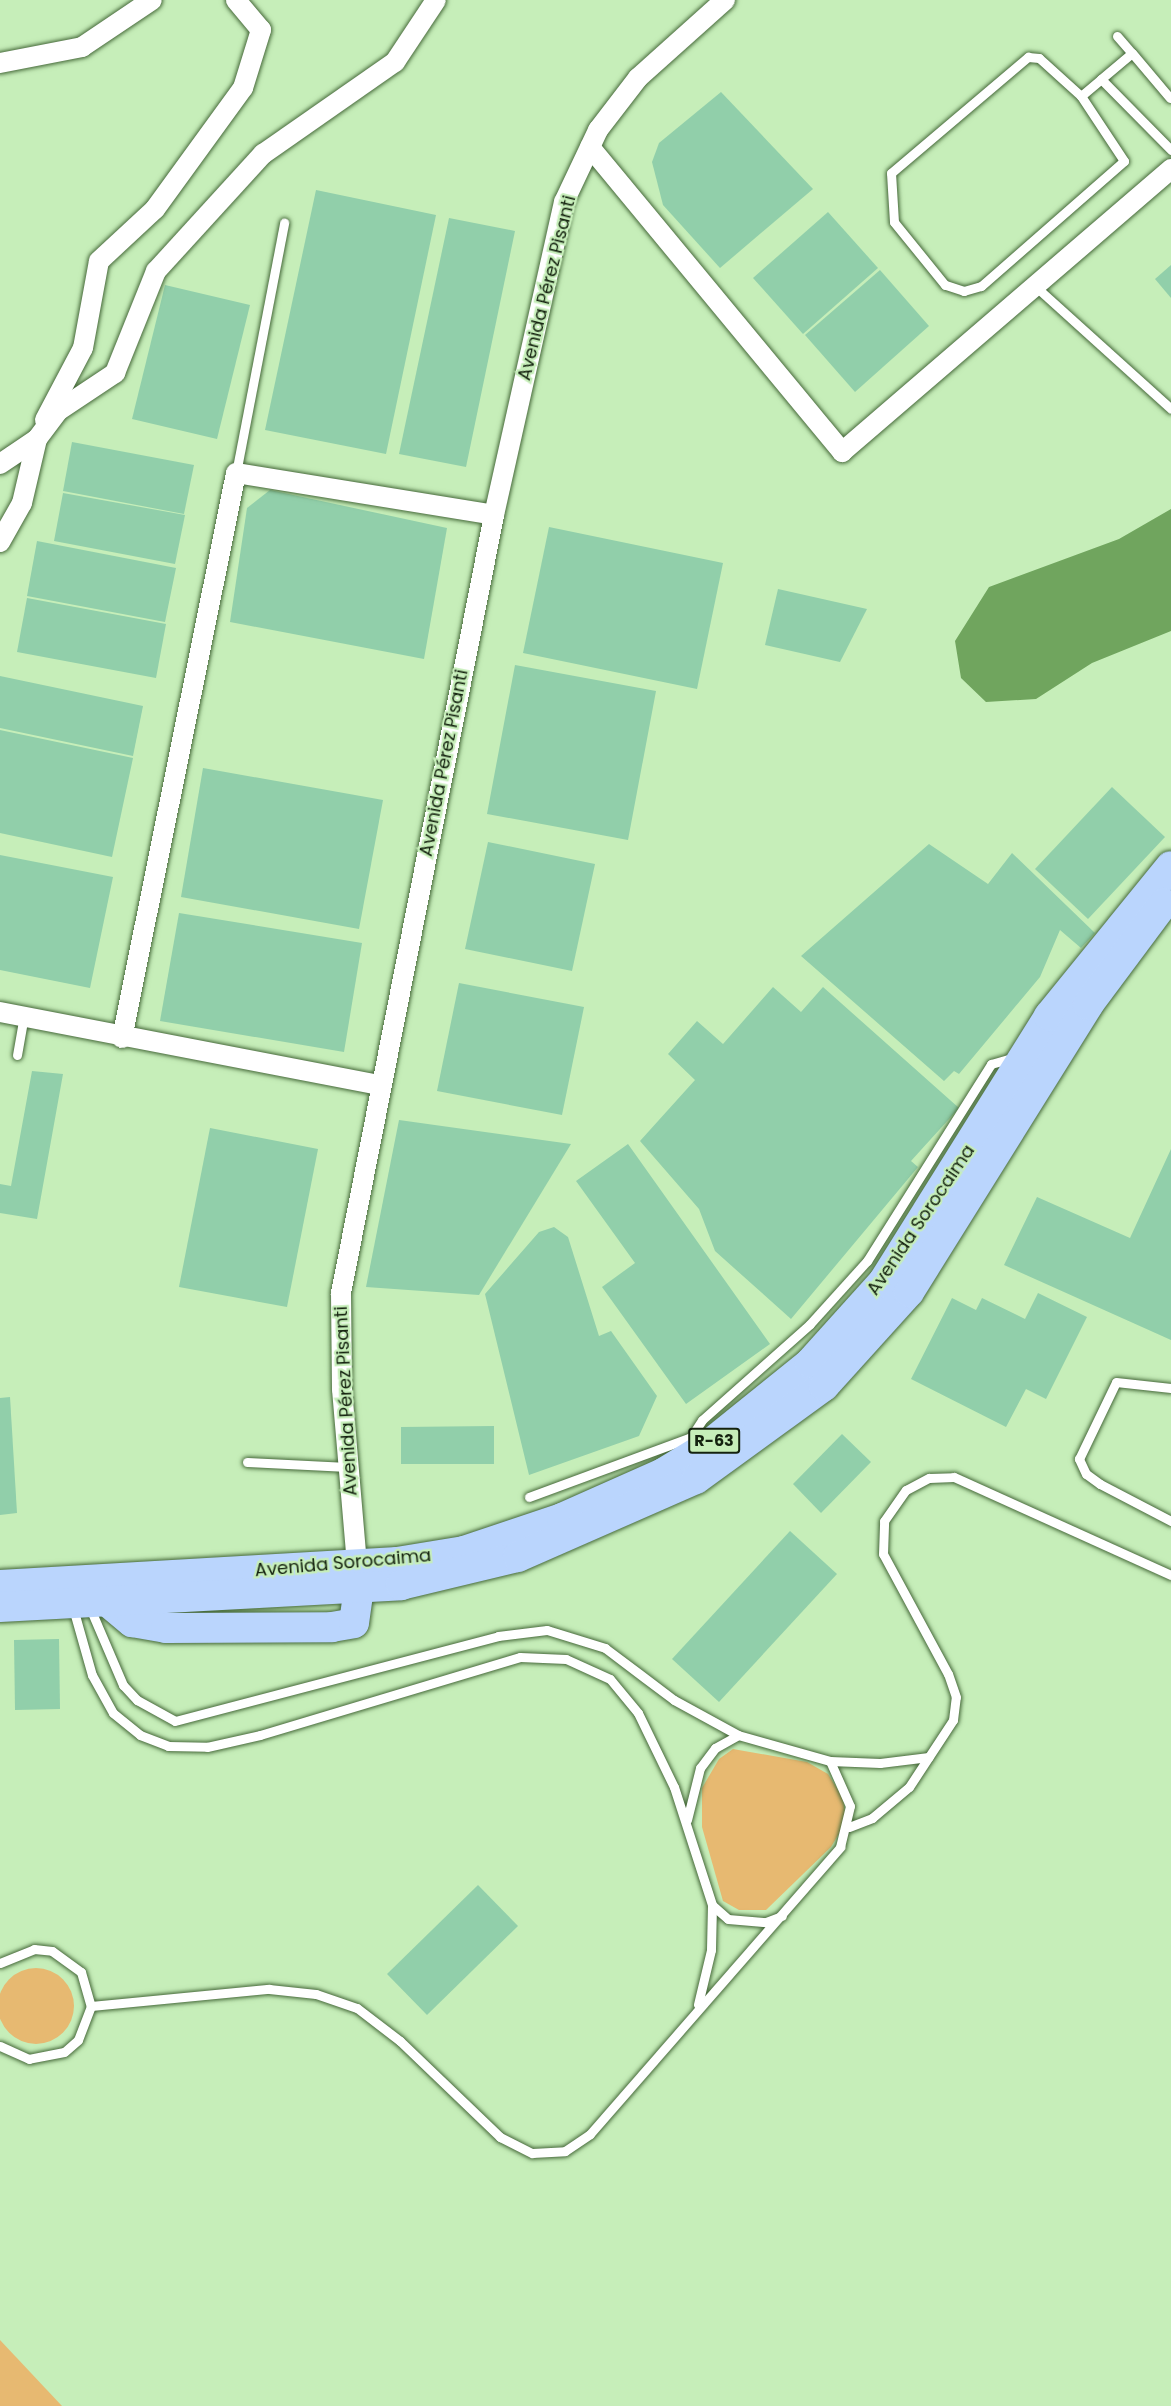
<!DOCTYPE html>
<html>
<head>
<meta charset="utf-8">
<style>
	body { margin:0 }
	#map { position:relative; width:1171px; height:2406px; overflow:hidden; background:#c6eeb9; font-family:Poppins,sans-serif }
	div>[style] { position:absolute }
	[style*='--x'] { left:calc(var(--x)*1px); top:calc(var(--y)*1px); width:calc(var(--w)*1px); rotate:calc(var(--a)*1deg) }
	.green>* { inset:0; background:#e7b971 }
	.round { border-radius:50% }
	.water>* { inset:0; background:#70a55e }
	.building>* { inset:0; background:#91cfaa }
	.roads { filter:drop-shadow(0 0 2px #46693a) drop-shadow(0 0 2px #46693a) }
	.service>* { height:9px; margin:-4.5px; padding:0 4.5px; transform-origin:4.5px; border-radius:4.5px; background:#fff }
	.minor>* { height:20px; margin:-10px; padding:0 10px; transform-origin:10px; border-radius:10px; background:#fff }
	.primary>* { height:30px; margin:-15px; padding:0 15px; transform-origin:15px; border-radius:15px; background:#bad5fd }
	span { translate:-50% -50%; white-space:nowrap; text-align:center; line-height:1.15; -webkit-text-stroke:4.5px #c6eeb9; paint-order:stroke }
	.shield-label span { padding:2px 4px; background:#c6eeb9; border:2px solid; border-radius:4px; -webkit-text-stroke-width:0 }
	.shield-label { font-size:16px; color:#14220f; font-weight:700 }
	.street-label { font-size:18px; color:#14220f }
</style>
</head>
<body>
<div id="map">
	<div class="green">
		<div style="clip-path:polygon(733px 1749px,807px 1762px,828px 1774px,843px 1798px,846px 1822px,831px 1847px,766px 1910px,739px 1910px,723px 1901px,702px 1827px,702px 1788px,719px 1759px)"></div>
		<div class="round" style="left:-2px;top:1968px;width:76px;height:76px"></div>
		<div style="clip-path:polygon(0 2340px,62px 2406px,0 2406px)"></div>
	</div>
	<div class="water">
		<div style="clip-path:polygon(1171px 509px,1171px 631px,1092px 663px,1036px 699px,986px 702px,961px 678px,955px 641px,989px 587px,1119px 539px)"></div>
	</div>
	<div class="building">
		<div style="clip-path:polygon(721px 92px,813px 189px,720px 268px,663px 205px,652px 162px,659px 143px)"></div>
		<div style="clip-path:polygon(316px 190px,436px 215px,386px 454px,265px 430px)"></div>
		<div style="clip-path:polygon(828px 212px,878px 268px,803px 334px,753px 278px)"></div>
		<div style="clip-path:polygon(449px 218px,515px 231px,466px 467px,399px 454px)"></div>
		<div style="clip-path:polygon(1171px 265px,1171px 298px,1155px 279px)"></div>
		<div style="clip-path:polygon(880px 270px,929px 326px,855px 392px,805px 335px)"></div>
		<div style="clip-path:polygon(165px 285px,250px 305px,217px 439px,132px 419px)"></div>
		<div style="clip-path:polygon(72px 442px,194px 465px,184px 514px,63px 491px)"></div>
		<div style="clip-path:polygon(270px 490px,447px 528px,424px 659px,230px 622px,247px 508px)"></div>
		<div style="clip-path:polygon(63px 493px,185px 515px,175px 564px,54px 541px)"></div>
		<div style="clip-path:polygon(549px 527px,723px 563px,697px 689px,523px 653px)"></div>
		<div style="clip-path:polygon(37px 541px,176px 568px,165px 622px,27px 596px)"></div>
		<div style="clip-path:polygon(778px 589px,867px 609px,840px 662px,765px 645px)"></div>
		<div style="clip-path:polygon(27px 598px,166px 624px,156px 678px,17px 652px)"></div>
		<div style="clip-path:polygon(515px 665px,656px 691px,628px 840px,487px 814px)"></div>
		<div style="clip-path:polygon(0 676px,143px 706px,133px 756px,0 728px)"></div>
		<div style="clip-path:polygon(0 730px,133px 758px,112px 857px,0 833px)"></div>
		<div style="clip-path:polygon(203px 768px,383px 800px,359px 929px,181px 897px)"></div>
		<div style="clip-path:polygon(1112px 787px,1165px 837px,1088px 919px,1035px 869px)"></div>
		<div style="clip-path:polygon(488px 842px,595px 864px,572px 971px,465px 949px)"></div>
		<div style="clip-path:polygon(929px 844px,988px 884px,1012px 853px,1095px 933px,1081px 948px,1060px 930px,1040px 977px,959px 1074px,954px 1071px,944px 1081px,801px 956px)"></div>
		<div style="clip-path:polygon(0 855px,113px 877px,90px 988px,0 970px)"></div>
		<div style="clip-path:polygon(179px 913px,362px 943px,344px 1052px,160px 1021px)"></div>
		<div style="clip-path:polygon(459px 983px,584px 1007px,562px 1115px,437px 1091px)"></div>
		<div style="clip-path:polygon(773px 987px,801px 1012px,823px 987px,959px 1108px,911px 1161px,918px 1167px,791px 1319px,715px 1251px,699px 1209px,640px 1141px,695px 1080px,668px 1054px,697px 1021px,723px 1044px)"></div>
		<div style="clip-path:polygon(32px 1071px,63px 1074px,37px 1219px,0 1213px,0 1184px,11px 1186px)"></div>
		<div style="clip-path:polygon(399px 1120px,571px 1144px,479px 1295px,366px 1287px)"></div>
		<div style="clip-path:polygon(210px 1128px,318px 1149px,287px 1307px,179px 1287px)"></div>
		<div style="clip-path:polygon(628px 1144px,770px 1344px,686px 1404px,602px 1287px,635px 1263px,576px 1181px)"></div>
		<div style="clip-path:polygon(1171px 1149px,1171px 1340px,1004px 1265px,1037px 1197px,1130px 1238px)"></div>
		<div style="clip-path:polygon(554px 1227px,568px 1237px,599px 1336px,611px 1331px,657px 1396px,639px 1436px,529px 1475px,485px 1294px,539px 1232px)"></div>
		<div style="clip-path:polygon(1038px 1293px,1087px 1317px,1046px 1399px,1026px 1389px,1006px 1427px,911px 1379px,952px 1298px,976px 1310px,982px 1298px,1025px 1319px)"></div>
		<div style="clip-path:polygon(10px 1397px,17px 1513px,0 1515px,0 1398px)"></div>
		<div style="clip-path:polygon(494px 1426px,494px 1464px,401px 1464px,401px 1427px)"></div>
		<div style="clip-path:polygon(842px 1434px,871px 1462px,821px 1513px,793px 1484px)"></div>
		<div style="clip-path:polygon(790px 1531px,837px 1574px,719px 1702px,672px 1659px)"></div>
		<div style="clip-path:polygon(59px 1639px,60px 1709px,15px 1710px,14px 1640px)"></div>
		<div style="clip-path:polygon(478px 1885px,518px 1926px,427px 2015px,387px 1974px)"></div>
	</div>
	<div class="roads">
		<div class="service">
			<div style="--x:1117;--y:36;--w:23;--a:49"></div>
			<div style="--x:1028;--y:57;--w:11;--a:5"></div>
			<div style="--x:1039;--y:58;--w:57;--a:42.1"></div>
			<div style="--x:1081;--y:96;--w:78;--a:56.5"></div>
			<div style="--x:1124;--y:161;--w:190;--a:138.8"></div>
			<div style="--x:981;--y:286;--w:18;--a:164"></div>
			<div style="--x:964;--y:291;--w:20;--a:-162"></div>
			<div style="--x:945;--y:285;--w:81;--a:-129"></div>
			<div style="--x:894;--y:222;--w:49;--a:-93.5"></div>
			<div style="--x:891;--y:173;--w:180;--a:-40.3"></div>
			<div style="--x:1101;--y:79;--w:40;--a:-40"></div>
			<div style="--x:1132;--y:53;--w:59;--a:49.8"></div>
			<div style="--x:1081;--y:96;--w:26;--a:-40"></div>
			<div style="--x:1101;--y:79;--w:100;--a:45.4"></div>
			<div style="--x:1035;--y:286;--w:183;--a:42.1"></div>
			<div style="--x:236;--y:473;--w:255;--a:-79.1"></div>
			<div style="--x:17;--y:1055;--w:39;--a:-80"></div>
			<div style="--x:691;--y:1450;--w:13;--a:-90"></div>
			<div style="--x:691;--y:1437;--w:20;--a:-57"></div>
			<div style="--x:702;--y:1420;--w:144;--a:-41.6"></div>
			<div style="--x:810;--y:1324;--w:85;--a:-47.9"></div>
			<div style="--x:867;--y:1261;--w:233;--a:-57.8"></div>
			<div style="--x:991;--y:1064;--w:26;--a:-16"></div>
			<div style="--x:247;--y:1462;--w:101;--a:2.8"></div>
			<div style="--x:529;--y:1497;--w:173;--a:-20.3"></div>
			<div style="--x:1171;--y:1521;--w:80;--a:-152.5"></div>
			<div style="--x:1100;--y:1484;--w:17;--a:-144"></div>
			<div style="--x:1086;--y:1474;--w:17;--a:-115"></div>
			<div style="--x:1079;--y:1459;--w:85;--a:-64.3"></div>
			<div style="--x:1116;--y:1382;--w:55;--a:6.2"></div>
			<div style="--x:73;--y:1608;--w:70;--a:74.2"></div>
			<div style="--x:92;--y:1675;--w:43;--a:61.1"></div>
			<div style="--x:113;--y:1713;--w:35;--a:39"></div>
			<div style="--x:140;--y:1735;--w:30;--a:21"></div>
			<div style="--x:168;--y:1746;--w:39;--a:1"></div>
			<div style="--x:207;--y:1747;--w:54;--a:-12.8"></div>
			<div style="--x:260;--y:1735;--w:271;--a:-16.7"></div>
			<div style="--x:520;--y:1657;--w:46;--a:2.5"></div>
			<div style="--x:566;--y:1659;--w:48;--a:24.4"></div>
			<div style="--x:610;--y:1679;--w:44;--a:50.5"></div>
			<div style="--x:638;--y:1713;--w:82;--a:64.1"></div>
			<div style="--x:674;--y:1787;--w:124;--a:72.1"></div>
			<div style="--x:712;--y:1905;--w:45;--a:91.3"></div>
			<div style="--x:711;--y:1950;--w:56;--a:103.5"></div>
			<div style="--x:90;--y:1608;--w:84;--a:66.8"></div>
			<div style="--x:123;--y:1685;--w:21;--a:47"></div>
			<div style="--x:137;--y:1700;--w:43;--a:28.9"></div>
			<div style="--x:175;--y:1721;--w:334;--a:-14.7"></div>
			<div style="--x:498;--y:1636;--w:49;--a:-7"></div>
			<div style="--x:547;--y:1630;--w:61;--a:17.2"></div>
			<div style="--x:605;--y:1648;--w:86;--a:37"></div>
			<div style="--x:674;--y:1700;--w:73;--a:28.7"></div>
			<div style="--x:687;--y:1820;--w:54;--a:-76"></div>
			<div style="--x:700;--y:1768;--w:25;--a:-53"></div>
			<div style="--x:715;--y:1748;--w:26;--a:-29"></div>
			<div style="--x:738;--y:1735;--w:96;--a:15.8"></div>
			<div style="--x:830;--y:1761;--w:50;--a:2.3"></div>
			<div style="--x:880;--y:1763;--w:49;--a:-7"></div>
			<div style="--x:849;--y:1827;--w:25;--a:-21"></div>
			<div style="--x:872;--y:1818;--w:48;--a:-40"></div>
			<div style="--x:909;--y:1787;--w:80;--a:-56.7"></div>
			<div style="--x:953;--y:1720;--w:23;--a:-83"></div>
			<div style="--x:956;--y:1697;--w:24;--a:-109"></div>
			<div style="--x:948;--y:1674;--w:136;--a:-118.4"></div>
			<div style="--x:883;--y:1554;--w:33;--a:-88"></div>
			<div style="--x:884;--y:1521;--w:38;--a:-55"></div>
			<div style="--x:906;--y:1490;--w:26;--a:-28"></div>
			<div style="--x:929;--y:1478;--w:25;--a:-2"></div>
			<div style="--x:954;--y:1477;--w:238;--a:24.3"></div>
			<div style="--x:712;--y:1905;--w:21;--a:41"></div>
			<div style="--x:728;--y:1919;--w:38;--a:5"></div>
			<div style="--x:766;--y:1922;--w:17;--a:-21"></div>
			<div style="--x:0;--y:1963;--w:37;--a:-22"></div>
			<div style="--x:34;--y:1949;--w:18;--a:6"></div>
			<div style="--x:52;--y:1951;--w:36;--a:36"></div>
			<div style="--x:81;--y:1972;--w:35;--a:74"></div>
			<div style="--x:91;--y:2006;--w:36;--a:111"></div>
			<div style="--x:78;--y:2040;--w:18;--a:139"></div>
			<div style="--x:64;--y:2052;--w:36;--a:169"></div>
			<div style="--x:29;--y:2059;--w:32;--a:-156"></div>
			<div style="--x:91;--y:2006;--w:179;--a:-5.5"></div>
			<div style="--x:269;--y:1989;--w:47;--a:6.1"></div>
			<div style="--x:316;--y:1994;--w:43;--a:18.9"></div>
			<div style="--x:357;--y:2008;--w:54;--a:37.5"></div>
			<div style="--x:400;--y:2041;--w:139;--a:43.8"></div>
			<div style="--x:500;--y:2137;--w:36;--a:27"></div>
			<div style="--x:532;--y:2153;--w:33;--a:-3"></div>
			<div style="--x:565;--y:2151;--w:30;--a:-34"></div>
			<div style="--x:590;--y:2134;--w:381;--a:-48.9"></div>
			<div style="--x:840;--y:1847;--w:42;--a:-76.3"></div>
			<div style="--x:850;--y:1806;--w:49;--a:-114"></div>
		</div>
		<div class="minor">
			<div style="--x:0;--y:63;--w:84;--a:-11"></div>
			<div style="--x:82;--y:47;--w:84;--a:-33.9"></div>
			<div style="--x:590;--y:147;--w:396;--a:50.4"></div>
			<div style="--x:842;--y:452;--w:434;--a:-40.7"></div>
			<div style="--x:45;--y:420;--w:81;--a:-62.2"></div>
			<div style="--x:83;--y:348;--w:88;--a:-79.6"></div>
			<div style="--x:99;--y:261;--w:76;--a:-42.9"></div>
			<div style="--x:155;--y:209;--w:150;--a:-54"></div>
			<div style="--x:243;--y:88;--w:61;--a:-72.8"></div>
			<div style="--x:261;--y:30;--w:39;--a:-130"></div>
			<div style="--x:0;--y:464;--w:45;--a:-34"></div>
			<div style="--x:0;--y:542;--w:45;--a:-60.6"></div>
			<div style="--x:22;--y:503;--w:66;--a:-76.8"></div>
			<div style="--x:37;--y:439;--w:35;--a:-53"></div>
			<div style="--x:58;--y:411;--w:69;--a:-33.7"></div>
			<div style="--x:115;--y:373;--w:110;--a:-68.1"></div>
			<div style="--x:156;--y:271;--w:159;--a:-47.6"></div>
			<div style="--x:263;--y:154;--w:161;--a:-34.9"></div>
			<div style="--x:395;--y:62;--w:74;--a:-56.5"></div>
			<div style="--x:0;--y:1012;--w:386;--a:10.9"></div>
			<div style="--x:122;--y:1038;--w:576;--a:-78.59"></div>
			<div style="--x:236;--y:473;--w:261;--a:9.2"></div>
			<div style="--x:358;--y:1576;--w:188;--a:-94.9"></div>
			<div style="--x:342;--y:1389;--w:96;--a:-90.6"></div>
			<div style="--x:341;--y:1293;--w:793;--a:-78.87"></div>
			<div style="--x:494;--y:515;--w:321;--a:-77.4"></div>
			<div style="--x:564;--y:202;--w:80;--a:-64.7"></div>
			<div style="--x:598;--y:130;--w:66;--a:-52.4"></div>
			<div style="--x:638;--y:78;--w:117;--a:-41.9"></div>
		</div>
		<div class="primary">
			<div style="--x:0;--y:1585;--w:398;--a:-3.3"></div>
			<div style="--x:397;--y:1562;--w:68;--a:-9.3"></div>
			<div style="--x:464;--y:1551;--w:103;--a:-18.6"></div>
			<div style="--x:562;--y:1518;--w:111;--a:-24"></div>
			<div style="--x:663;--y:1473;--w:50;--a:-31.2"></div>
			<div style="--x:706;--y:1447;--w:134;--a:-38.9"></div>
			<div style="--x:810;--y:1363;--w:109;--a:-48"></div>
			<div style="--x:883;--y:1282;--w:314;--a:-58"></div>
			<div style="--x:1049;--y:1016;--w:193;--a:-50.9"></div>
			<div style="--x:109;--y:1603;--w:30;--a:40"></div>
			<div style="--x:132;--y:1622;--w:35;--a:10"></div>
			<div style="--x:166;--y:1628;--w:166;--a:-0.3"></div>
			<div style="--x:332;--y:1627;--w:22;--a:-10"></div>
			<div style="--x:354;--y:1623;--w:34;--a:-82"></div>
			<div style="--x:0;--y:1607;--w:402;--a:-3.1"></div>
			<div style="--x:401;--y:1585;--w:120;--a:-13.5"></div>
			<div style="--x:518;--y:1557;--w:194;--a:-23.7"></div>
			<div style="--x:696;--y:1479;--w:158;--a:-36"></div>
			<div style="--x:824;--y:1386;--w:127;--a:-47.9"></div>
			<div style="--x:909;--y:1292;--w:338;--a:-58"></div>
			<div style="--x:1088;--y:1005;--w:127;--a:-53.3"></div>
		</div>
	</div>
	<div class="shield-label">
		<span style="left:714px;top:1441px">R-63</span>
	</div>
	<div class="street-label">
		<span style="left:547px;top:288px;rotate:-76deg">Avenida Pérez Pisanti</span>
		<span style="left:444px;top:763px;rotate:-79deg">Avenida Pérez Pisanti</span>
		<span style="left:921px;top:1220px;rotate:-56deg">Avenida Sorocaima</span>
		<span style="left:346px;top:1401px;rotate:-93deg">Avenida Pérez Pisanti</span>
		<span style="left:343px;top:1563px;rotate:-5deg">Avenida Sorocaima</span>
	</div>
</div>
</body>
</html>
